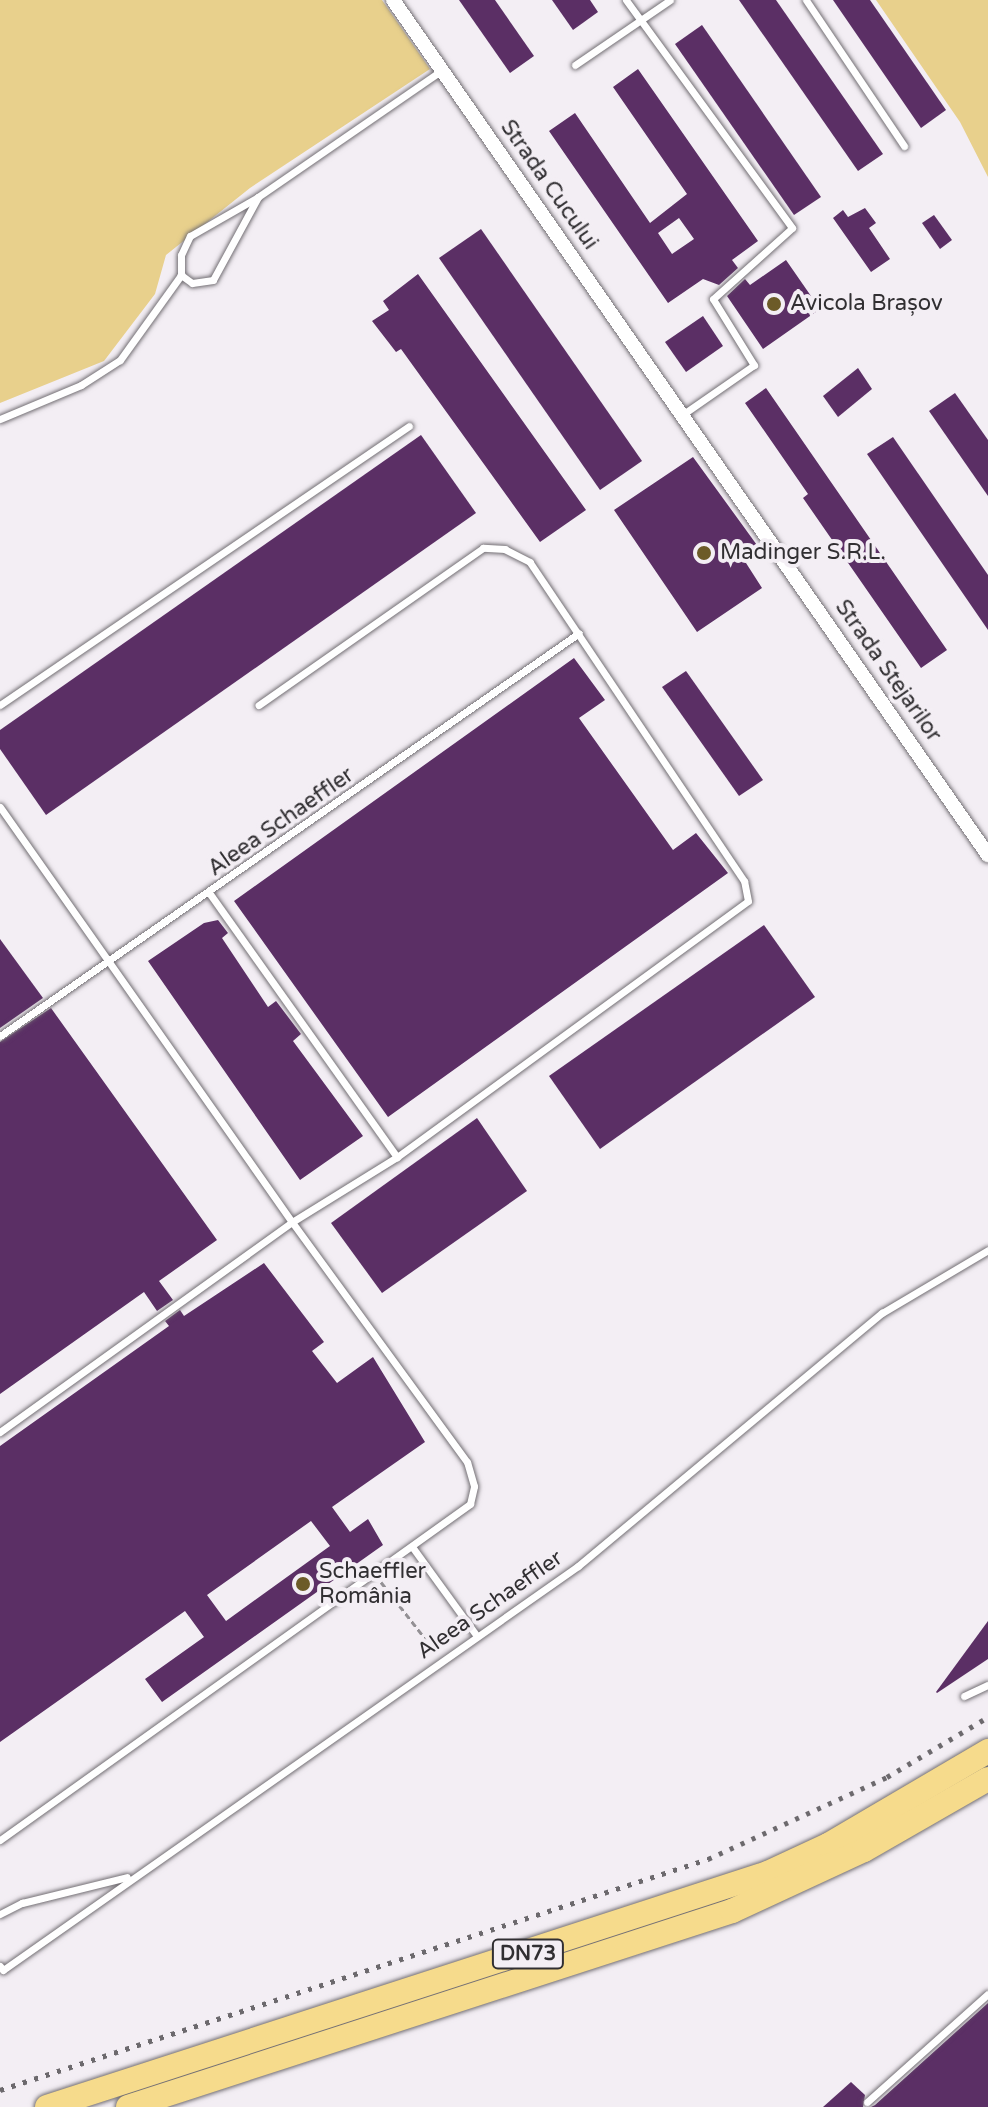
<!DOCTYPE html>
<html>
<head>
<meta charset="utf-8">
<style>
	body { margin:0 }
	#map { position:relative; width:988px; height:2107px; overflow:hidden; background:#f3eef4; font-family:"Varela Round",sans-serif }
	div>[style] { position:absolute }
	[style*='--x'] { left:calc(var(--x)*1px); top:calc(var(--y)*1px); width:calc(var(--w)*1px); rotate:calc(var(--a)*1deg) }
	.green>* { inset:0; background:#e8d08c }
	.building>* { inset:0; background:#5b2f65 }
	.path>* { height:3px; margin-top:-1.5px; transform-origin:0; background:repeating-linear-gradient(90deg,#939094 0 6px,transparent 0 10px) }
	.roads { filter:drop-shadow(0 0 2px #736f74) drop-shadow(0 0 2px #736f74) }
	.service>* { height:7px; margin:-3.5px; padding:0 3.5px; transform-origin:3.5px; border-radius:3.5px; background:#fff }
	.minor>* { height:14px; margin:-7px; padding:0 7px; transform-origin:7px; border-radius:7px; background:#fff }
	.trunk>* { height:24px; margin:-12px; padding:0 12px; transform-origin:12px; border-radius:12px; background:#f6db8c }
	.rail>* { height:5px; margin-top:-2.5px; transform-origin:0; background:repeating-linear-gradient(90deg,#6c696d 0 4px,transparent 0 12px) }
	.dots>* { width:22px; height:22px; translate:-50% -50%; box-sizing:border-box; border:4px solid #f3eef4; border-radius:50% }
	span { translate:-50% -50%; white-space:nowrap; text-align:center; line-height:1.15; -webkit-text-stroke:8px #f3eef4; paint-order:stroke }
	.shield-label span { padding:2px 6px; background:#f3eef4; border:2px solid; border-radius:6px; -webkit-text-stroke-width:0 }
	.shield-label { font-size:20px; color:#312f32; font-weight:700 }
	.street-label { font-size:22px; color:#312f32 }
	.poi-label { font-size:22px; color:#312f32 }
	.left { translate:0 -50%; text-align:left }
</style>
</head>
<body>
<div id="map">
	<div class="green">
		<div style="clip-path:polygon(0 0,382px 0,430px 69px,250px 188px,166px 255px,155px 294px,104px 361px,0 403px)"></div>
		<div style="clip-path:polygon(876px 0,988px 0,988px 177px,960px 122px)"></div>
	</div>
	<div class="building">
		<div style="clip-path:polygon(459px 0,495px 0,534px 56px,510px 73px)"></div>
		<div style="clip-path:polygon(552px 0,590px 0,598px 12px,573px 30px)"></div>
		<div style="clip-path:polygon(739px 0,776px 0,883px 154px,858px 171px)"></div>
		<div style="clip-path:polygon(833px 0,870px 0,946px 110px,921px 128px)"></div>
		<div style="clip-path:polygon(702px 25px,821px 197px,794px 215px,675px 44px)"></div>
		<div style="clip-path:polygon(evenodd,638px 69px,758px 241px,732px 260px,738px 268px,719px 285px,703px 279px,668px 303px,549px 131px,575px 113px,650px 223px,687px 194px,613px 87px,638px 69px,679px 218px,694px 239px,672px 254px,658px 233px,679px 218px)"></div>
		<div style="clip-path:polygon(865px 208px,876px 223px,869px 228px,890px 259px,871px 272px,833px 218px,843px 210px,848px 217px)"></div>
		<div style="clip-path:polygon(934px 215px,952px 240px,940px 249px,922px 223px)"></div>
		<div style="clip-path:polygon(481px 229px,642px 461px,600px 490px,439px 258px)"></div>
		<div style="clip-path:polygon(786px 260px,820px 309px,763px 349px,727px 296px,745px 279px,750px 285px)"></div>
		<div style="clip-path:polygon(418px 274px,586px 510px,540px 542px,401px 349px,396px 352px,372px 321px,389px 310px,383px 301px)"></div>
		<div style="clip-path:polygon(703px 316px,723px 346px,686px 372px,665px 342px)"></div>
		<div style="clip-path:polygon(858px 368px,872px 389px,838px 417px,823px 396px)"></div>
		<div style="clip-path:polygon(766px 388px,947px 650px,921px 668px,803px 498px,808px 494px,745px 403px)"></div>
		<div style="clip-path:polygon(955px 393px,988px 440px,988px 496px,929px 411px)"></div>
		<div style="clip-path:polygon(421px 435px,476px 513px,46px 815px,0 749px,0 730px)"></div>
		<div style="clip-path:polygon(893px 437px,988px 575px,988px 630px,867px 454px)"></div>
		<div style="clip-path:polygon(693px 457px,762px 552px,746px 563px,762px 588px,697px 632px,614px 510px)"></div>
		<div style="clip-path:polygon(574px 658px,605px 700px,579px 718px,673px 850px,696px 833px,728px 873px,388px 1117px,234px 901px)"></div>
		<div style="clip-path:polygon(686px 671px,763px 780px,739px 796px,662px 687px)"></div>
		<div style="clip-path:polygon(218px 920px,228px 933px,222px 938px,268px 1007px,276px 1001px,301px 1034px,293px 1041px,363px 1136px,300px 1180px,148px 961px,204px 923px)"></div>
		<div style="clip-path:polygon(764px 925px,815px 997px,600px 1149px,549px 1076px)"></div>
		<div style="clip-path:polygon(0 939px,43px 998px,0 1028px)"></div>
		<div style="clip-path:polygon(51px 1008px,217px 1240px,159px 1281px,173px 1300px,157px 1311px,144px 1292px,0 1394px,0 1042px)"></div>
		<div style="clip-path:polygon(477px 1118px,527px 1191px,382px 1293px,331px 1223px)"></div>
		<div style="clip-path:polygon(evenodd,264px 1263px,324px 1342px,312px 1351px,337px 1383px,373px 1357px,425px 1442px,332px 1507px,350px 1532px,368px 1519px,383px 1545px,162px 1702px,145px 1679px,204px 1637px,185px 1611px,0 1742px,0 1446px,169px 1326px,165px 1321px,180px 1310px,184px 1316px,264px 1263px,311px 1521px,330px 1546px,226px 1621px,207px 1595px,311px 1521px)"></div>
		<div style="clip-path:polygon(988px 1621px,988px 1659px,937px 1693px,936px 1692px)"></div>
		<div style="clip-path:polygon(988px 2003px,988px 2107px,871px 2107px,875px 2105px)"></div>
		<div style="clip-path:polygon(851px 2082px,865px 2095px,863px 2107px,823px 2107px)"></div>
	</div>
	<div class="path">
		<div style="--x:381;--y:1582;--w:88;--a:52"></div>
	</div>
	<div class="roads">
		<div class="service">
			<div style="--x:626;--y:0;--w:282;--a:53.9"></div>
			<div style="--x:792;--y:228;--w:106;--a:138.1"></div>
			<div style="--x:713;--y:299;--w:78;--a:58.2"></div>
			<div style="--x:754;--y:365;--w:88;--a:145.2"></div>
			<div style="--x:806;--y:0;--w:176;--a:56.1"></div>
			<div style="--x:575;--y:65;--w:115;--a:-34.4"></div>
			<div style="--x:258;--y:197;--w:94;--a:118.5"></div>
			<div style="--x:213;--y:280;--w:21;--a:172"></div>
			<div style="--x:192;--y:283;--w:14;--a:-144"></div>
			<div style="--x:181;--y:275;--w:20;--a:-90"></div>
			<div style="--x:181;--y:255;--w:21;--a:-65"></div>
			<div style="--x:190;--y:236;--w:78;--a:-29.8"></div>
			<div style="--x:258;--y:197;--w:224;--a:-34.6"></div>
			<div style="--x:0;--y:419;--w:88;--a:-22.8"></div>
			<div style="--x:81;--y:385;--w:46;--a:-32.7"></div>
			<div style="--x:120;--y:360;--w:105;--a:-54.3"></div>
			<div style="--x:0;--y:705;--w:495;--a:-34.3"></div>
			<div style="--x:0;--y:807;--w:507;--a:54.87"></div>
			<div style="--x:292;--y:1222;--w:360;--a:144.3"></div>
			<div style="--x:210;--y:894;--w:323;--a:54.6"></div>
			<div style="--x:0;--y:1036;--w:705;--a:-34.84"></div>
			<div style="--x:413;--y:1548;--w:109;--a:54"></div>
			<div style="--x:964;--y:1696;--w:26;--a:-25"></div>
			<div style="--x:0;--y:1840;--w:578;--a:-35.56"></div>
			<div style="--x:470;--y:1504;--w:18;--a:-77"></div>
			<div style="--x:474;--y:1486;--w:25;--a:-106"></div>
			<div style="--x:467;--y:1462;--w:297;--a:-126.1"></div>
			<div style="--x:292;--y:1222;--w:123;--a:-31.8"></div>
			<div style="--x:397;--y:1157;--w:434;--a:-36.1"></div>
			<div style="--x:748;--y:901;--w:20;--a:-101"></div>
			<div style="--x:744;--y:881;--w:384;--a:-123.9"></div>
			<div style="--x:530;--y:562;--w:28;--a:-153"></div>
			<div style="--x:505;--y:549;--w:22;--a:-177"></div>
			<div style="--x:483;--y:548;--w:274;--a:145"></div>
			<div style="--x:0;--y:1914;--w:25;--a:-27"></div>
			<div style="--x:22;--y:1903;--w:108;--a:-13.9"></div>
			<div style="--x:0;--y:1966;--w:5;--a:53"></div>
			<div style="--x:3;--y:1970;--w:703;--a:-35.09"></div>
			<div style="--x:578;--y:1566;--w:396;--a:-39.8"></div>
			<div style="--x:882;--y:1313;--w:123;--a:-30.7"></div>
			<div style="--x:867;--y:2102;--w:162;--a:-41.8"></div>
		</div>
		<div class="minor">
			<div style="--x:393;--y:0;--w:1042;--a:55.17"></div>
		</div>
		<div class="trunk">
			<div style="--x:47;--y:2107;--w:758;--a:-17.98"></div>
			<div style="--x:768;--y:1873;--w:66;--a:-25"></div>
			<div style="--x:828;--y:1845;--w:186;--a:-30.4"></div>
			<div style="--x:128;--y:2107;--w:635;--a:-17.98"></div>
			<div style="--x:732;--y:1911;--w:145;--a:-24.8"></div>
			<div style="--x:864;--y:1850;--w:143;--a:-29.8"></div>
		</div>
	</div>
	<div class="rail">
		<div style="--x:0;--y:2090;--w:745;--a:-18.07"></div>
		<div style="--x:708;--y:1859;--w:197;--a:-24.6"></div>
		<div style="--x:887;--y:1777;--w:117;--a:-30.7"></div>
	</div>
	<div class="dots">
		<div style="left:774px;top:304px;background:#6c5b28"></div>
		<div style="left:704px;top:553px;background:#6c5b28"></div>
		<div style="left:303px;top:1584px;background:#6c5b28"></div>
	</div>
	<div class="shield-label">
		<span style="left:528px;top:1954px">DN73</span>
	</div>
	<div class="street-label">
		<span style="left:549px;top:185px;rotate:55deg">Strada Cucului</span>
		<span style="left:888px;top:671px;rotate:55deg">Strada Stejarilor</span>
		<span style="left:281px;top:822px;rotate:-35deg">Aleea Schaeffler</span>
		<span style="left:490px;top:1605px;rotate:-35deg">Aleea Schaeffler</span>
	</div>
	<div class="poi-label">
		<span class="left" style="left:790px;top:304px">Avicola Brașov</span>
		<span class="left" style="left:720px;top:553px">Madinger S.R.L.</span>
		<span class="left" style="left:319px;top:1584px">Schaeffler<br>România</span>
	</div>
</div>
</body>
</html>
